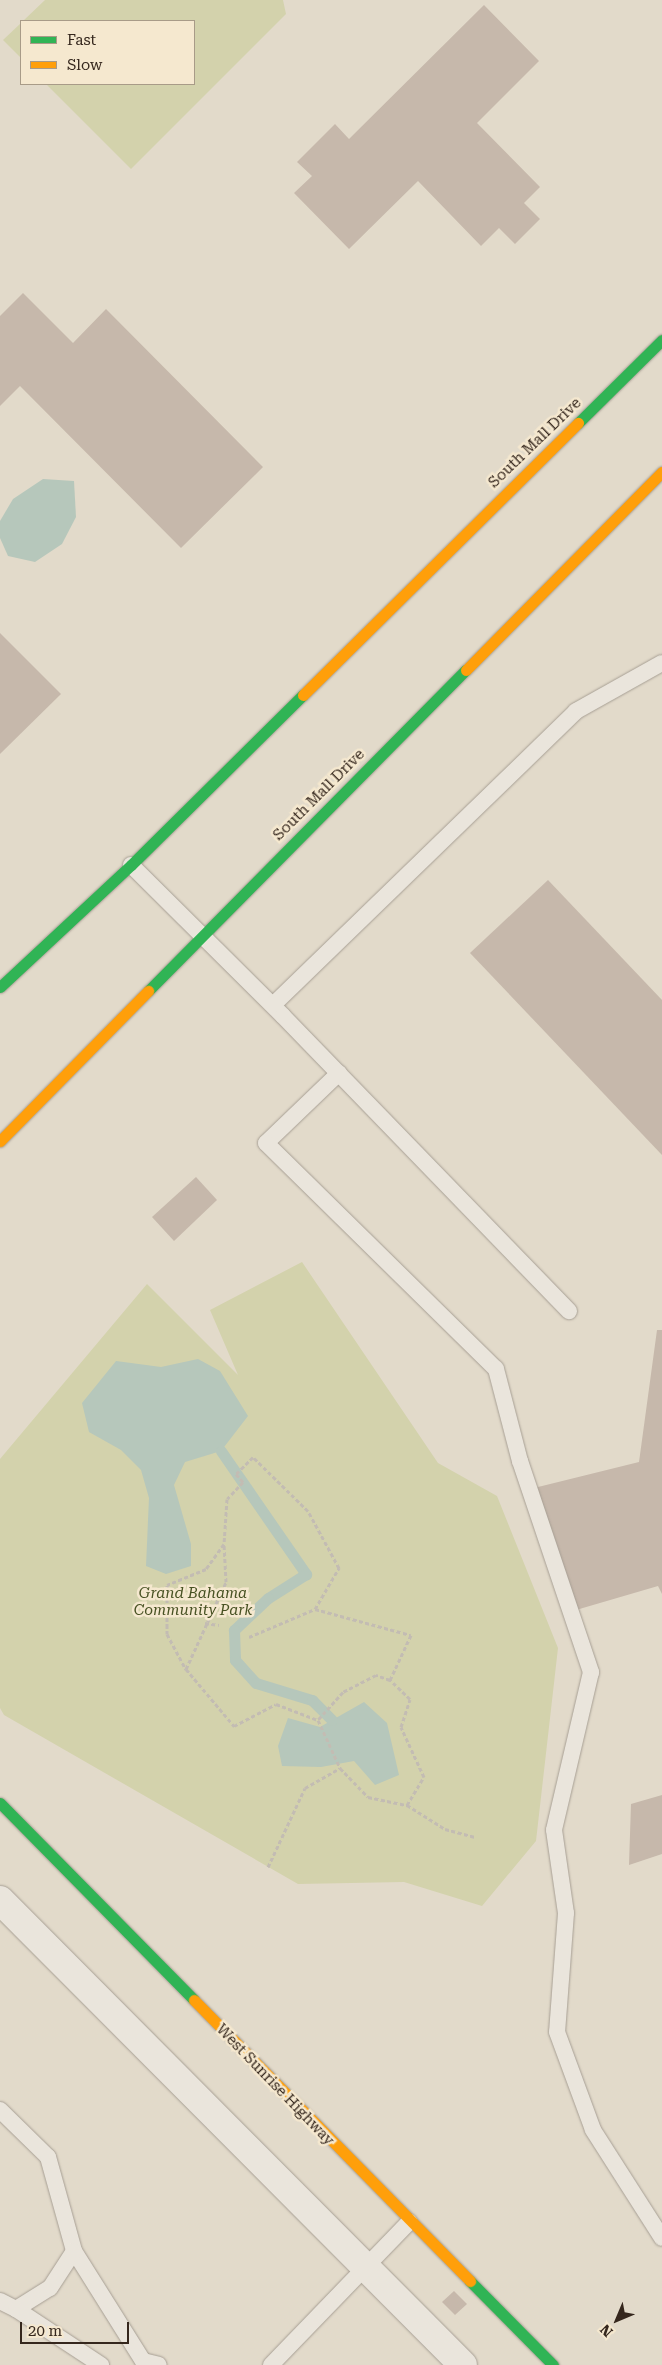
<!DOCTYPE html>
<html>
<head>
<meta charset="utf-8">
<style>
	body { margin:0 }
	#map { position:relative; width:662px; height:2365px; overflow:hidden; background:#e2daca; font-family:"Roboto Serif",serif }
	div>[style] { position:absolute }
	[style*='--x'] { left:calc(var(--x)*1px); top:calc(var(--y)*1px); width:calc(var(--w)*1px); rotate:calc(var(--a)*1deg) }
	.green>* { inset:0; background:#d3d2ac }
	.water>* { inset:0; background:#b6c7bb }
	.stream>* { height:11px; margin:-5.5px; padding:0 5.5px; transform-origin:5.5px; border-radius:5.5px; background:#b6c7bb }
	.building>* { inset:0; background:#c6b8ab }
	.path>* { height:3px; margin-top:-1.5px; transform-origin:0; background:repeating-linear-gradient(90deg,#c3bcb3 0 4px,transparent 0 6.5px) }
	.roads { filter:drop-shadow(0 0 1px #a79f94) drop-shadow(0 0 1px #a79f94) }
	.lane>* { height:16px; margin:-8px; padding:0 8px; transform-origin:8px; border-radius:8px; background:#eae5dc }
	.street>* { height:28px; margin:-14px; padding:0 14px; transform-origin:14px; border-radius:14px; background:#eae5dc }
	.fast>* { height:11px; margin:-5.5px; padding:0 5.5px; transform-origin:5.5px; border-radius:5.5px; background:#30b455 }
	.slow>* { height:11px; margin:-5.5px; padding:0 5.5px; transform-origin:5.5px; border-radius:5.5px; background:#ff9f0a }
	span { translate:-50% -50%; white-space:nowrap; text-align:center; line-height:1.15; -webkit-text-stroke:5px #f5e8cf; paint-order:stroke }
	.street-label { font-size:15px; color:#35271d }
	.park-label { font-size:15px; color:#485223; font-style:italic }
	.legend { position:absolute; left:20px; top:20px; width:175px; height:65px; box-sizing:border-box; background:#f5e8cf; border:1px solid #a89b88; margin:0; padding:6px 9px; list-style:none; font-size:15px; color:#35271d }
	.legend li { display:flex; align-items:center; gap:10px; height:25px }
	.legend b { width:25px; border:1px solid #a89b88 }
	.north { position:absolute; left:592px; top:2295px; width:50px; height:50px; -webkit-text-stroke:4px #f5e8cf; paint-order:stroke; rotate:225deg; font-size:14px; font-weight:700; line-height:20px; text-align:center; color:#35271d }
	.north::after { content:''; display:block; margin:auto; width:18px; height:22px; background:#35271d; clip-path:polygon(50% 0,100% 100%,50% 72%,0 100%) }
	.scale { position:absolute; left:20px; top:2322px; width:109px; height:22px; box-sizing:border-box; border:2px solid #35271d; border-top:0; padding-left:6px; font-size:15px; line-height:18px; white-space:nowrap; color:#35271d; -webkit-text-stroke:4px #f5e8cf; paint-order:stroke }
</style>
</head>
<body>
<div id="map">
	<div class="green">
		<div style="clip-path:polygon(45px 0,283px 0,286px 14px,131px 169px,46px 84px,194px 84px,194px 21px,23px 21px)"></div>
		<div style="clip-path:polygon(21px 23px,21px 58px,3px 40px)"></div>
		<div style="clip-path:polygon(302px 1262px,438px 1463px,497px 1496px,558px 1648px,536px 1841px,482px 1906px,404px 1882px,298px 1884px,4px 1715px,0 1708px,0 1459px,147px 1284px,238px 1375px,210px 1310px)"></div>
	</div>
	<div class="water">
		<div style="clip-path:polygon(43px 479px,74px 481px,76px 517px,62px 544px,35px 562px,8px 556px,0 538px,0 521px,13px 499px)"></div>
		<div style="clip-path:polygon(198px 1359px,220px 1371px,248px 1416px,221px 1451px,185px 1462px,174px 1485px,191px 1544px,191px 1566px,166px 1574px,146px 1566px,149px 1498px,141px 1470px,121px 1450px,89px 1432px,82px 1403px,116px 1361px,161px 1367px)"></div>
		<div style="clip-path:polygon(364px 1702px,387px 1723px,399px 1775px,375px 1785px,354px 1761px,321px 1767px,282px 1766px,278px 1746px,288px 1718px,320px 1727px)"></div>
	</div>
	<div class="stream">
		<div style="--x:221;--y:1451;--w:150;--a:55.4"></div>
		<div style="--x:306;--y:1574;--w:45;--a:147.7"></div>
		<div style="--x:268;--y:1598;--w:47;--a:136.7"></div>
		<div style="--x:234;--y:1630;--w:30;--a:88"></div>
		<div style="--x:235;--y:1660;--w:31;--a:48"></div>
		<div style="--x:256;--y:1683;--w:59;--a:16.9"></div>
		<div style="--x:312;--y:1700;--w:28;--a:45"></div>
	</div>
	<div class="building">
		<div style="clip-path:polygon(484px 5px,539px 61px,477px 123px,540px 187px,524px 203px,540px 219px,515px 244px,499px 228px,481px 246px,418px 181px,349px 249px,294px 193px,312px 176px,297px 162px,335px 124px,349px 139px)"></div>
		<div style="clip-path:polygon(23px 293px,73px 343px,106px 309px,263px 467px,181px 548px,20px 386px,0 406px,0 316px)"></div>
		<div style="clip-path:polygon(0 633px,61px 694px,0 754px)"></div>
		<div style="clip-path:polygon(548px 880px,662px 1000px,662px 1155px,470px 953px)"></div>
		<div style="clip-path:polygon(196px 1177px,217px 1200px,174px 1241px,152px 1217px)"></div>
		<div style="clip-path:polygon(657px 1330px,662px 1330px,662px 1594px,658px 1586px,576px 1610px,534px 1488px,639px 1462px)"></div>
		<div style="clip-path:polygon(662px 1795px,662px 1854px,629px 1865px,631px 1804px)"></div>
		<div style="clip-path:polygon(454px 2291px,467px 2304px,455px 2315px,442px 2302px)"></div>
	</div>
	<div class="path">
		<div style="--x:315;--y:1609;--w:99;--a:15.2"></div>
		<div style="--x:411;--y:1635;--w:50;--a:115"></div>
		<div style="--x:205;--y:1623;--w:14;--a:8"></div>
		<div style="--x:249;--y:1637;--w:72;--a:-23"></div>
		<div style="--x:315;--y:1609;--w:48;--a:-59.7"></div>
		<div style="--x:339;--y:1568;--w:65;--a:-118.5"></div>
		<div style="--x:308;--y:1511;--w:77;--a:-135.5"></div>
		<div style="--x:253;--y:1457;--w:24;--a:135"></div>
		<div style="--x:236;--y:1474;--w:11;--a:49"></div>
		<div style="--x:243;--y:1482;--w:23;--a:133"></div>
		<div style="--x:227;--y:1499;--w:45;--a:93.8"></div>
		<div style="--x:224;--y:1544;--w:31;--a:126"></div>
		<div style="--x:206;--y:1569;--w:42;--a:157.7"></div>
		<div style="--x:167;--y:1585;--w:49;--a:90"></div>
		<div style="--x:167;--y:1634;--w:40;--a:62"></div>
		<div style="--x:186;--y:1669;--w:75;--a:49.9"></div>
		<div style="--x:234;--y:1726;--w:47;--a:-27.6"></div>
		<div style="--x:276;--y:1704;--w:45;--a:20.9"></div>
		<div style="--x:318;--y:1720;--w:53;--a:65.4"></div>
		<div style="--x:186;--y:1669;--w:96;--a:-65.3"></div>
		<div style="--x:226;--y:1582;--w:38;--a:-93"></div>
		<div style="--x:407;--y:1805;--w:45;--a:32.3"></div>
		<div style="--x:445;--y:1829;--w:31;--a:15"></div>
		<div style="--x:268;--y:1867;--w:87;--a:-64.9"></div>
		<div style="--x:305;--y:1788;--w:40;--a:-29.7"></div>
		<div style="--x:340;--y:1768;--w:40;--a:46"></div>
		<div style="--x:368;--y:1797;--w:40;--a:12"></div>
		<div style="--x:407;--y:1805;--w:33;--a:-59"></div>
		<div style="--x:424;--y:1777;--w:55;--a:-114.7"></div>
		<div style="--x:401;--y:1727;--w:29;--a:-72"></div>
		<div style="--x:410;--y:1699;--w:28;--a:-136"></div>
		<div style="--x:390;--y:1680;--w:15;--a:-160"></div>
		<div style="--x:376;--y:1675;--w:37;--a:153"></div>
		<div style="--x:343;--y:1692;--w:38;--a:132"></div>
	</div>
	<div class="roads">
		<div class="lane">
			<div style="--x:131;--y:865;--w:214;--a:44.8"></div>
			<div style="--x:283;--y:1016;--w:411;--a:45.9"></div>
			<div style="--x:273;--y:1005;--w:422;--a:-44.1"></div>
			<div style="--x:576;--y:711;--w:98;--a:-29.2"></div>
			<div style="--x:339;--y:1073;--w:101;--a:136.2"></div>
			<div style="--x:266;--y:1143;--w:322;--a:44.5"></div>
			<div style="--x:496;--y:1369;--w:95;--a:75.4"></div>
			<div style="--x:520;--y:1461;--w:223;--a:71.4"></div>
			<div style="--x:591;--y:1672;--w:162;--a:103.2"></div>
			<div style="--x:554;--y:1830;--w:84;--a:81.8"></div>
			<div style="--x:566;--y:1913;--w:119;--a:94.3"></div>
			<div style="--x:557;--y:2032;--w:104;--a:69.8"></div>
			<div style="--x:593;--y:2130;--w:128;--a:57.4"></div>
			<div style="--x:0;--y:2110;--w:67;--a:44.4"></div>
			<div style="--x:48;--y:2157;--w:98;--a:74.5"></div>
			<div style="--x:74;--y:2251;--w:130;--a:57.9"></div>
			<div style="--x:143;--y:2361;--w:16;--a:14"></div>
			<div style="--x:0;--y:2301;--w:18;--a:27"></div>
			<div style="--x:16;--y:2309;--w:40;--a:-32"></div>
			<div style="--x:50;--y:2288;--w:44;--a:-57"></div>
			<div style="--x:16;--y:2309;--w:102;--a:33.4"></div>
			<div style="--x:271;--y:2365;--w:199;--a:-46"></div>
		</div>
		<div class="street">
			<div style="--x:0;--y:1900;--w:656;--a:45.12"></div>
		</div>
		<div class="fast">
			<div style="--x:578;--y:423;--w:118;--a:-44.7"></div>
			<div style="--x:0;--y:987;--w:179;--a:-43"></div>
			<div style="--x:131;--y:865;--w:242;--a:-44.7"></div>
			<div style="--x:148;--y:991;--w:452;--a:-45.3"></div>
			<div style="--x:0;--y:1803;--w:276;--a:45.4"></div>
			<div style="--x:470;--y:2281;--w:118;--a:45.3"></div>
		</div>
		<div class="slow">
			<div style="--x:466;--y:670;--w:279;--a:-45.3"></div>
			<div style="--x:303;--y:695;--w:387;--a:-44.7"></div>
			<div style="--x:0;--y:1141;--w:211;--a:-45.4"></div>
			<div style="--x:194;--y:2000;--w:394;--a:45.5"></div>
		</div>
	</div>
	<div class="street-label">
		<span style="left:535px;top:443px;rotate:-44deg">South Mall Drive</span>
		<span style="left:319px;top:795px;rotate:-45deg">South Mall Drive</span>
		<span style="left:275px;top:2085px;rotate:46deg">West Sunrise Highway</span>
	</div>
	<div class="park-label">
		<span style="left:193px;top:1602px">Grand Bahama<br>Community Park</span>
	</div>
	<ul class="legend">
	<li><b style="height:6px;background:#30b455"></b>Fast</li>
	<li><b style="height:6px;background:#ff9f0a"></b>Slow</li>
	</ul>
	<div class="north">N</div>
	<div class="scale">20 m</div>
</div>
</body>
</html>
